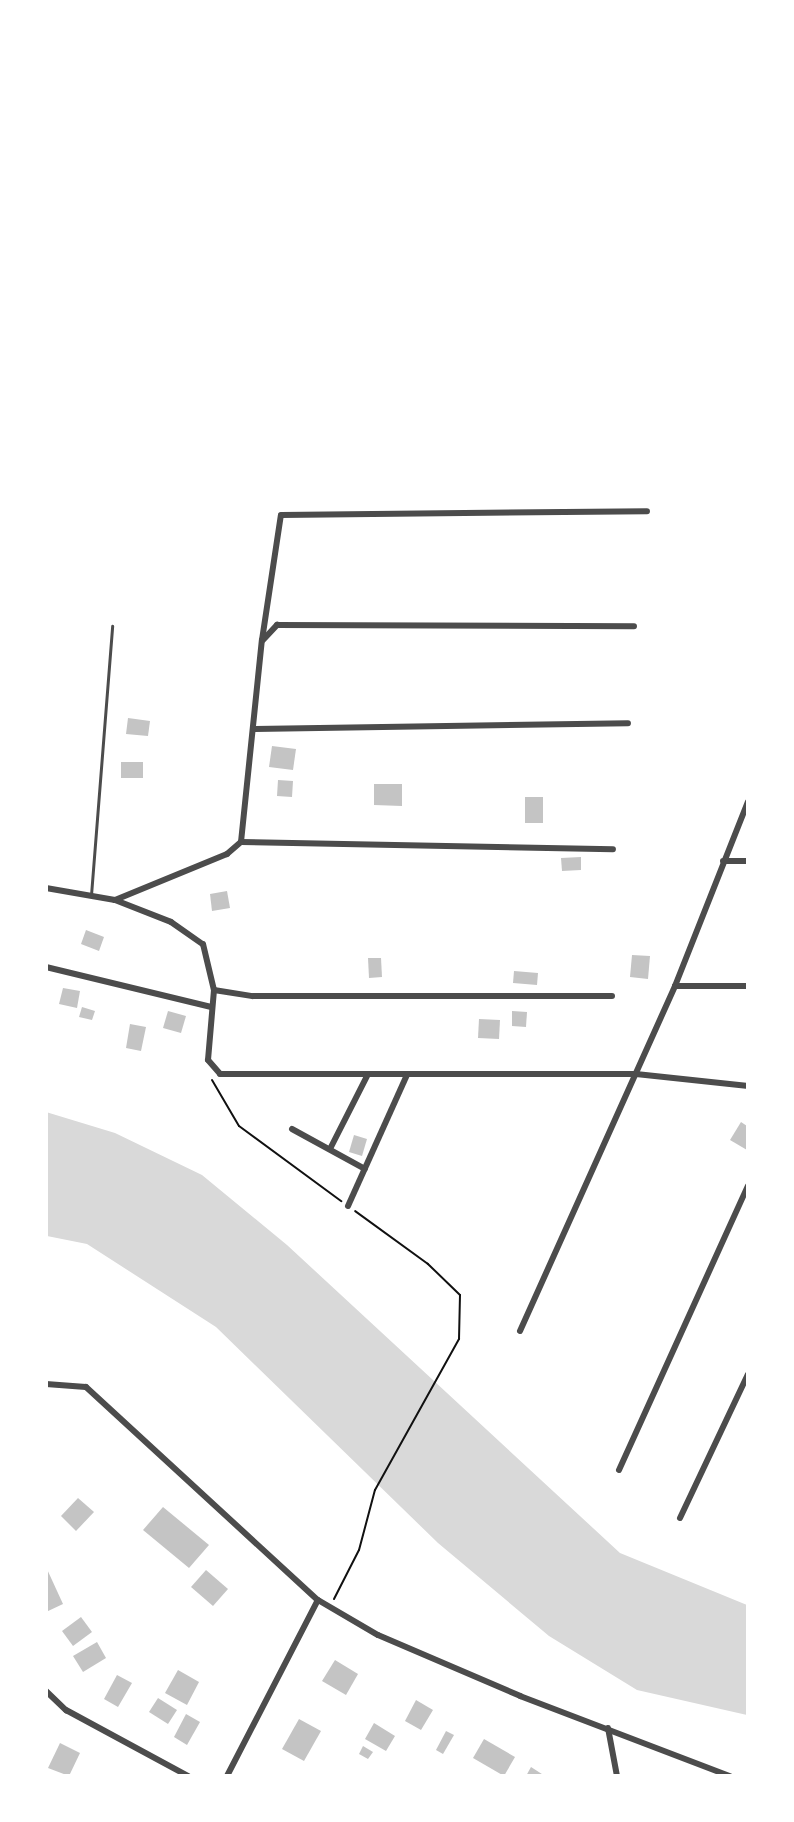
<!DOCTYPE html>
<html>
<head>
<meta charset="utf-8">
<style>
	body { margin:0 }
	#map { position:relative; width:794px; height:1822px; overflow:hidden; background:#fff; font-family:"PT Sans",sans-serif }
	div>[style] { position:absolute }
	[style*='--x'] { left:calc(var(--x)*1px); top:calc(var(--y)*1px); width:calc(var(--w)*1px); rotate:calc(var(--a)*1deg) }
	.water>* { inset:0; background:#d9d9d9 }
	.building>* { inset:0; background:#c4c4c4 }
	.path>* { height:2px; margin:-1px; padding:0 1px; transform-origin:1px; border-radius:1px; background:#111 }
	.service>* { height:3px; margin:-1.5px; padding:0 1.5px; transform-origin:1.5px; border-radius:1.5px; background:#4c4c4c }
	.minor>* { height:6px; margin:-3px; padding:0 3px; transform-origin:3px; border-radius:3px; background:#4c4c4c }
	span { translate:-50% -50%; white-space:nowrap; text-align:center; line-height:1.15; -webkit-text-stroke:6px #fff; paint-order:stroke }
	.frame { position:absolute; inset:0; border:48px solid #fff; pointer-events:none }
</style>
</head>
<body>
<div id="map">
	<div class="water">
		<div style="clip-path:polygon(46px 1112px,115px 1133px,202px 1175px,287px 1245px,620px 1553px,747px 1605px,747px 1715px,637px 1690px,549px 1636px,438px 1543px,216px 1327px,87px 1244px,47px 1236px)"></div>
	</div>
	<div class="building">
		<div style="clip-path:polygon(128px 718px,150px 721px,148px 736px,126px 734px)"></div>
		<div style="clip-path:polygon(272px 746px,296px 749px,293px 770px,269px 767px)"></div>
		<div style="clip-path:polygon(121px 762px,143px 762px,143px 778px,121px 778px)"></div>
		<div style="clip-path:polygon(278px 780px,293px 781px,292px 797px,277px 796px)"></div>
		<div style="clip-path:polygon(374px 784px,402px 784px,402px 806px,374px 805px)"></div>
		<div style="clip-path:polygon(525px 797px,543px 797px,543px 823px,525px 823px)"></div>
		<div style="clip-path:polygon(581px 857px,581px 870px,562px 871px,561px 858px)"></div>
		<div style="clip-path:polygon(227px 891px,230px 908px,212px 911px,210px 894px)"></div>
		<div style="clip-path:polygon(86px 930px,104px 937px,99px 951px,81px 944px)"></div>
		<div style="clip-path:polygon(632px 955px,650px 956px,648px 979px,630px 977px)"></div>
		<div style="clip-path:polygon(368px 958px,381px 958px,382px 977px,369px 978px)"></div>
		<div style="clip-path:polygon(514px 971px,538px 973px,537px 985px,513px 983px)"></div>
		<div style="clip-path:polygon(63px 988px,80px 991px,77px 1008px,59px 1004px)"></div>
		<div style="clip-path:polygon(82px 1007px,95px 1011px,92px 1020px,79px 1017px)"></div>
		<div style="clip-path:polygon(168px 1011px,186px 1016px,181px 1033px,163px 1028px)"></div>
		<div style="clip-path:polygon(512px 1011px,527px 1012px,526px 1027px,512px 1026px)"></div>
		<div style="clip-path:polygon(479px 1019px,500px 1020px,499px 1039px,478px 1038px)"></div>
		<div style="clip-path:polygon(130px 1024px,146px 1027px,141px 1051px,126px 1048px)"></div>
		<div style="clip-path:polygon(741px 1122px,747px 1126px,747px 1150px,730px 1140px)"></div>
		<div style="clip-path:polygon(354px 1135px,367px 1139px,362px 1156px,349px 1152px)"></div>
		<div style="clip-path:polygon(78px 1498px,94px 1512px,76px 1531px,61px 1516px)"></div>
		<div style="clip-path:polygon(163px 1507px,209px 1545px,189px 1568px,143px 1530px)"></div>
		<div style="clip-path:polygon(46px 1567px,63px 1604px,46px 1612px)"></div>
		<div style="clip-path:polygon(206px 1570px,228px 1589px,213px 1606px,191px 1587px)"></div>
		<div style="clip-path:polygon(81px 1617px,92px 1632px,73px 1646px,62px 1631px)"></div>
		<div style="clip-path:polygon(97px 1642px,106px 1658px,83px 1672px,73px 1656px)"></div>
		<div style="clip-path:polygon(335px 1660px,358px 1674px,346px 1695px,322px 1681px)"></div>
		<div style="clip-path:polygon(178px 1670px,199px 1682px,187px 1705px,165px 1693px)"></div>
		<div style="clip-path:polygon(117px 1675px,132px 1683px,118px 1707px,104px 1699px)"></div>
		<div style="clip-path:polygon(158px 1698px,177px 1710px,168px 1724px,149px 1712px)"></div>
		<div style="clip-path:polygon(416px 1700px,433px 1710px,421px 1730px,405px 1721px)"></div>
		<div style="clip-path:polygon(186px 1714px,200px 1722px,187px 1745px,174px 1737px)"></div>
		<div style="clip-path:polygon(299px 1719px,321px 1731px,304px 1761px,282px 1749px)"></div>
		<div style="clip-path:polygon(374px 1723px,395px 1736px,386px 1751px,365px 1739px)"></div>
		<div style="clip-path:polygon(446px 1731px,454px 1735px,443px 1754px,436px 1750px)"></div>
		<div style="clip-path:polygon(484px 1739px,515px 1757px,504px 1776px,473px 1758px)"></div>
		<div style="clip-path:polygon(60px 1743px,80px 1753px,69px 1776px,48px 1768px)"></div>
		<div style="clip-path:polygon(363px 1746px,373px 1752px,368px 1759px,359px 1754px)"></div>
		<div style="clip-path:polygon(531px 1767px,545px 1776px,526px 1776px)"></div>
	</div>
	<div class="path">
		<div style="--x:212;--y:1080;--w:53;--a:59.6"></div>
		<div style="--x:239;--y:1126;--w:127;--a:36.3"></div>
		<div style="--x:334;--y:1599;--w:55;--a:-63"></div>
		<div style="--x:359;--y:1550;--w:62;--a:-75.1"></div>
		<div style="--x:375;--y:1490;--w:173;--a:-60.9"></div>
		<div style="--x:459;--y:1339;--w:44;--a:-88.7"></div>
		<div style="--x:460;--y:1295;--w:45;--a:-135.9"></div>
		<div style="--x:428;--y:1264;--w:90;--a:-144"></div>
	</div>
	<div class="service">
		<div style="--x:91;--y:895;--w:270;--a:-85.5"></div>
	</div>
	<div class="minor">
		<div style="--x:263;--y:640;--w:21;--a:-47"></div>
		<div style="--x:277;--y:625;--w:357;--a:0.2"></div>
		<div style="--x:255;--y:729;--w:373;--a:-0.9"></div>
		<div style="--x:241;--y:842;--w:372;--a:1.1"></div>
		<div style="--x:723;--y:861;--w:25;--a:0"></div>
		<div style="--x:46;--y:888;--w:70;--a:9.9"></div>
		<div style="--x:115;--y:900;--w:60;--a:21.4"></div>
		<div style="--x:171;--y:922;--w:39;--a:35"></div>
		<div style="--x:203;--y:944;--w:47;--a:76.6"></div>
		<div style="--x:214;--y:990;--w:70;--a:94.9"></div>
		<div style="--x:208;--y:1060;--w:18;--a:49"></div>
		<div style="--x:220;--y:1074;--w:416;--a:0"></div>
		<div style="--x:636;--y:1074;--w:113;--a:6.1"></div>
		<div style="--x:115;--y:900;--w:121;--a:-22.3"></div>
		<div style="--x:227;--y:854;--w:18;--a:-41"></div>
		<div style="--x:241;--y:842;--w:203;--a:-84.1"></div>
		<div style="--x:262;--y:640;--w:126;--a:-81.4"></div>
		<div style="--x:281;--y:515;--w:366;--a:-0.6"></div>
		<div style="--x:46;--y:967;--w:170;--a:13.6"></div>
		<div style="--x:675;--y:986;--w:73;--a:0"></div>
		<div style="--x:214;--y:990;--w:39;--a:9"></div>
		<div style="--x:253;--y:996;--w:359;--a:0"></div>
		<div style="--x:292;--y:1129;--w:83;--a:28.7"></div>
		<div style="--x:330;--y:1149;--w:82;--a:-63.1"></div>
		<div style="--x:348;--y:1206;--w:144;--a:-65.8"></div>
		<div style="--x:520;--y:1331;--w:378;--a:-65.8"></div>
		<div style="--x:675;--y:986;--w:198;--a:-68.4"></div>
		<div style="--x:46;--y:1384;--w:40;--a:4.3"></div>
		<div style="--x:86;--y:1387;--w:315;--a:42.6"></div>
		<div style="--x:318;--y:1600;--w:69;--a:30.3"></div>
		<div style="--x:378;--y:1635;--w:155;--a:23.2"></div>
		<div style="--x:520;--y:1696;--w:225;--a:20.9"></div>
		<div style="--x:619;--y:1470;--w:312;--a:-65.6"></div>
		<div style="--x:680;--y:1518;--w:159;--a:-64.7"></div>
		<div style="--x:46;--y:1691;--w:28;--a:44"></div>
		<div style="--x:66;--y:1710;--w:139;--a:28.4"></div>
		<div style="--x:608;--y:1728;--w:49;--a:79.4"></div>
		<div style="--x:227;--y:1776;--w:198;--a:-62.7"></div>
	</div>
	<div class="frame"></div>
</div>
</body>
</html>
